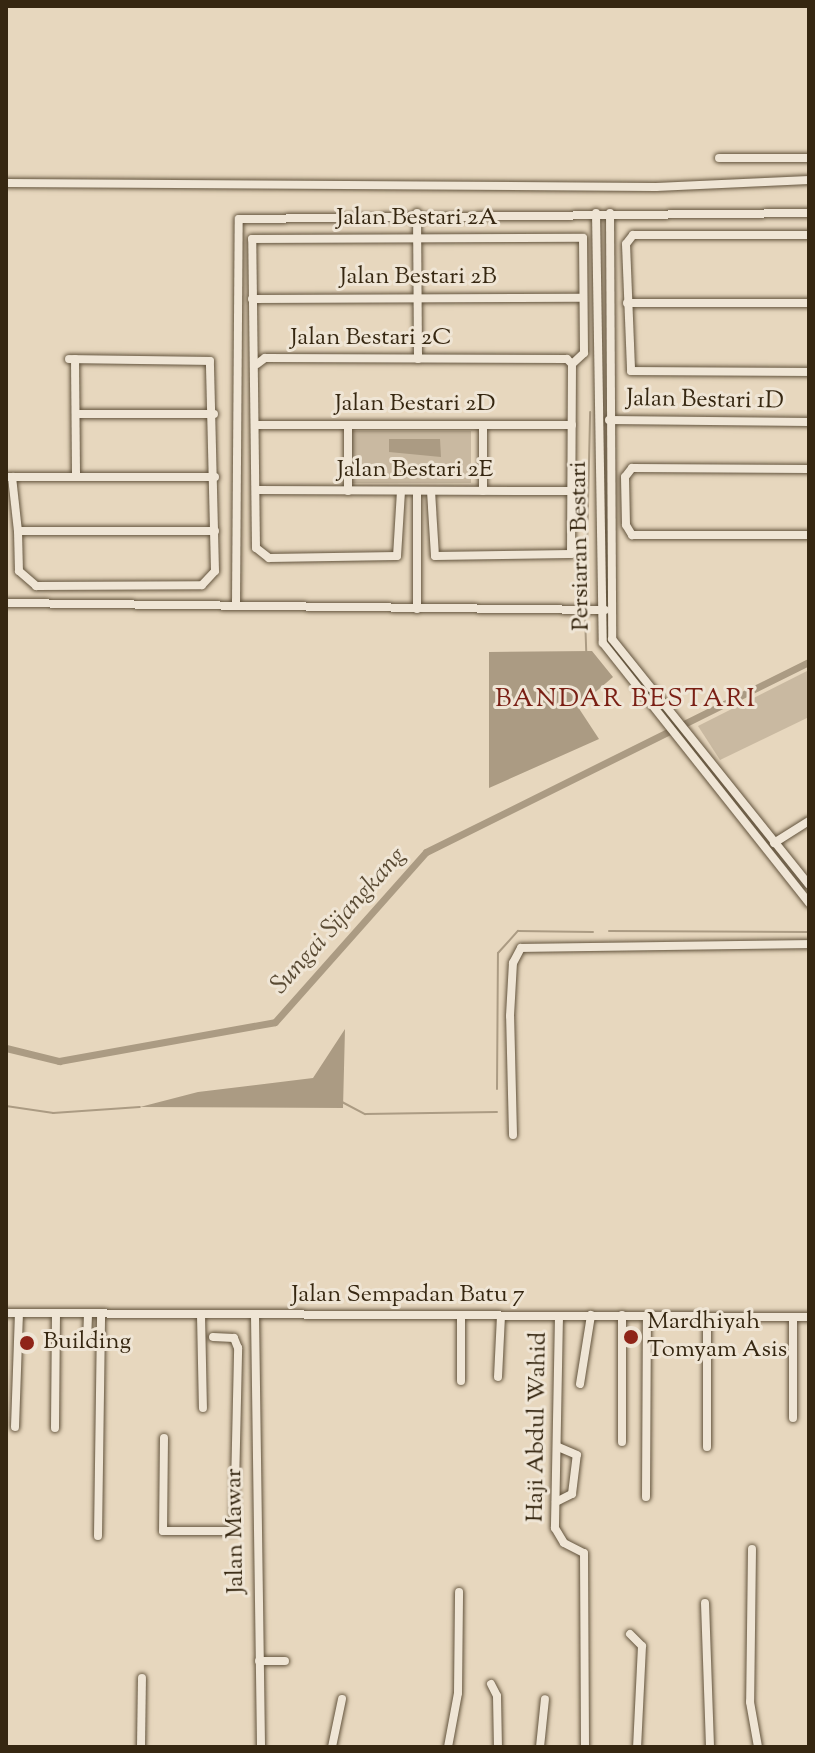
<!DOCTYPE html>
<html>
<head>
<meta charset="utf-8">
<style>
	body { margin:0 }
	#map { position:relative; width:815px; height:1753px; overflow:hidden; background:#e7d7be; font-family:"Sorts Mill Goudy",serif }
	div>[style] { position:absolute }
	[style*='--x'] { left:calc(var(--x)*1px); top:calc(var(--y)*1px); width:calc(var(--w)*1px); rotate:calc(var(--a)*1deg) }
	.green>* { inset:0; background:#c9b9a1 }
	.water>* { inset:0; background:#ab9b83 }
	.stream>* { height:2px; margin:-1px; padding:0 1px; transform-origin:1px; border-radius:1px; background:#ab9b83 }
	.canal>* { height:7px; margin:-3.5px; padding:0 3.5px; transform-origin:3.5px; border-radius:3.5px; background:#ab9b83 }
	.roads { filter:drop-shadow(0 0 2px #62533c) drop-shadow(0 0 2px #62533c) }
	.minor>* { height:8px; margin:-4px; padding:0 4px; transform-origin:4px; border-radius:4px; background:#efe5d5 }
	.dots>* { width:22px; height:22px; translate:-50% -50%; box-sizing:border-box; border:4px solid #efe5d5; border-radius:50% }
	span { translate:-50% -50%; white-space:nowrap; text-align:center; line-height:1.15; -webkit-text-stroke:6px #efe5d5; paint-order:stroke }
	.street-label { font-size:24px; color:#362711 }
	.poi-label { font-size:24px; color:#362711 }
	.left { translate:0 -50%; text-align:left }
	.neighbourhood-label { font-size:26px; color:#7a1f14; letter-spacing:2px }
	.water-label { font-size:26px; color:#594a33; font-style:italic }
	.frame { position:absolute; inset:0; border:8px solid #362711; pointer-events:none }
</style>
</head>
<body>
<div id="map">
	<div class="green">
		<div style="clip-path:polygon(351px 431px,471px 431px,471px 483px,351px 483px)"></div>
		<div style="clip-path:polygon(809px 670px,809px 717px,720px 760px,698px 726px)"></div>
	</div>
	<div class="water">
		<div style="clip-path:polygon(389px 439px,440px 439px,441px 457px,389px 452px)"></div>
		<div style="clip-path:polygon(592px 651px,613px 677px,578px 707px,599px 739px,489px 788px,489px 652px)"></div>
		<div style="clip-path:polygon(345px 1029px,343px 1108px,140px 1107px,198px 1092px,313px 1078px)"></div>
	</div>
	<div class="stream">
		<div style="--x:586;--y:594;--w:182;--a:-88.7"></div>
		<div style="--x:585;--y:616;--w:35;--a:88"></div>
		<div style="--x:609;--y:931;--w:200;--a:0.3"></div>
		<div style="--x:497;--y:1089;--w:136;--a:-89.6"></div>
		<div style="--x:498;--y:953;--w:30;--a:-48"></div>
		<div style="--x:518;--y:931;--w:75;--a:0.8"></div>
		<div style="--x:342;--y:1102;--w:26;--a:28"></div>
		<div style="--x:365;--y:1114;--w:132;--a:-0.9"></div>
		<div style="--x:6;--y:1106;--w:48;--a:8.5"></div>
		<div style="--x:53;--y:1113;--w:87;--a:-3.9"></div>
	</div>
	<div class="canal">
		<div style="--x:6;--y:1048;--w:55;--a:13.8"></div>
		<div style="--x:59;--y:1061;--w:219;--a:-10.2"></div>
		<div style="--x:275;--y:1022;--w:227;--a:-48.4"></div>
		<div style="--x:426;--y:852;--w:428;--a:-26.4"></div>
	</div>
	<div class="roads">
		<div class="minor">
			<div style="--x:719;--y:158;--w:90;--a:0"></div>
			<div style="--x:6;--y:183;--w:650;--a:0.35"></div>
			<div style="--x:656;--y:187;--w:153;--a:-2.6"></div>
			<div style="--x:417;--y:213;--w:146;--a:89.6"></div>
			<div style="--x:596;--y:213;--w:430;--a:89.1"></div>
			<div style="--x:603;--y:643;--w:332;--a:51.6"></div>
			<div style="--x:610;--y:213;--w:426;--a:89.7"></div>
			<div style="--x:612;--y:639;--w:315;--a:51.3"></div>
			<div style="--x:809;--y:235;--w:176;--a:180"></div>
			<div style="--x:633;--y:235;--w:11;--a:128"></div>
			<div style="--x:626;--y:244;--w:127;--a:87.7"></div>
			<div style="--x:631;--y:371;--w:178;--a:0.3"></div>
			<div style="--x:252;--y:299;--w:331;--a:-0.2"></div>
			<div style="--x:627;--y:303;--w:182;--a:0"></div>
			<div style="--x:75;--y:359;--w:118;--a:89.5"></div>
			<div style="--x:257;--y:364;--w:10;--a:-37"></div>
			<div style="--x:265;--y:358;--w:302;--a:0.2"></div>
			<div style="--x:567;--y:359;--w:7;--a:45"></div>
			<div style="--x:76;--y:414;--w:138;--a:0"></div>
			<div style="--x:609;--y:420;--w:200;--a:0.6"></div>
			<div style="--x:257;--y:425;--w:315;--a:0"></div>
			<div style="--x:348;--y:425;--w:66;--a:90"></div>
			<div style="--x:809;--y:469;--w:177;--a:-179.7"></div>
			<div style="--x:632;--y:468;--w:11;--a:128"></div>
			<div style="--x:625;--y:477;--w:48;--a:88.8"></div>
			<div style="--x:626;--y:525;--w:12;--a:59"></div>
			<div style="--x:632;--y:535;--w:177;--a:0"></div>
			<div style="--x:6;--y:477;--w:209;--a:0"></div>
			<div style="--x:12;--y:477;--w:54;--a:83.7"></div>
			<div style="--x:18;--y:531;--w:197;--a:0"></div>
			<div style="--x:257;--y:490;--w:316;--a:0.2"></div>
			<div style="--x:401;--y:491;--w:65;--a:93.5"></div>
			<div style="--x:397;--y:556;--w:128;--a:179.1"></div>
			<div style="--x:269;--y:558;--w:16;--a:-142"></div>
			<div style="--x:256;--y:548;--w:309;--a:-90.7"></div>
			<div style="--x:252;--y:239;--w:331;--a:-0.2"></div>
			<div style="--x:583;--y:238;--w:115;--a:89.5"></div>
			<div style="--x:584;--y:353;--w:16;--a:137"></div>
			<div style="--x:431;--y:491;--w:65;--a:86.5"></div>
			<div style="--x:435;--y:556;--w:136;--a:-0.8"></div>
			<div style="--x:571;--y:554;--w:190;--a:-89.7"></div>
			<div style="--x:483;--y:491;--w:66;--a:-90"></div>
			<div style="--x:18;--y:531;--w:40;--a:88.6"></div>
			<div style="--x:19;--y:571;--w:23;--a:41"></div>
			<div style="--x:36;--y:586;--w:166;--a:-0.3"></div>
			<div style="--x:202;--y:585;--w:19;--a:-47"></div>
			<div style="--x:215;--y:571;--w:210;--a:-91.4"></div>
			<div style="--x:210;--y:361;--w:141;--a:-179.2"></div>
			<div style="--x:6;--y:603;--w:599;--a:0.67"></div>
			<div style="--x:236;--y:605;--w:386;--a:-89.6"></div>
			<div style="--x:239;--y:219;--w:570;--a:-0.6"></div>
			<div style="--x:417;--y:609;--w:118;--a:-90"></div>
			<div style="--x:774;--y:843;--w:41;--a:-32.2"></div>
			<div style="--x:513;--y:1135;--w:119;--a:-91.4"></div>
			<div style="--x:510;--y:1016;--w:53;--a:-86.8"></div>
			<div style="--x:513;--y:963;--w:17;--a:-62"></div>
			<div style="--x:521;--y:948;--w:288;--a:-0.8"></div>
			<div style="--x:6;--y:1313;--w:803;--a:0.29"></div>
			<div style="--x:88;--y:1314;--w:25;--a:92"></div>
			<div style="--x:87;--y:1339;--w:13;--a:0"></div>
			<div style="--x:201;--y:1315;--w:93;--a:88.8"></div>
			<div style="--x:255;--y:1315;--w:432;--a:89.2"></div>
			<div style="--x:461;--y:1316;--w:65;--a:90"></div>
			<div style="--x:559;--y:1316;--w:212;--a:91.1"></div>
			<div style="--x:555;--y:1528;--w:17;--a:59"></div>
			<div style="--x:564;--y:1543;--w:22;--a:27"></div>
			<div style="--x:584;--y:1553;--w:194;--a:89.7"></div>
			<div style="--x:498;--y:1377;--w:61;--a:-87.2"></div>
			<div style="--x:580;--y:1384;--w:70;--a:-80.9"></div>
			<div style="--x:793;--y:1418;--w:101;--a:-90"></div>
			<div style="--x:15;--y:1427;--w:114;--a:-88"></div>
			<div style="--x:55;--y:1428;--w:114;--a:-89.5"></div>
			<div style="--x:164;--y:1438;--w:93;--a:90.6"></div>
			<div style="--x:163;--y:1531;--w:71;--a:0"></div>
			<div style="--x:234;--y:1531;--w:183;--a:-88.7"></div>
			<div style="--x:238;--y:1348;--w:11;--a:-112"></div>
			<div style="--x:234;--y:1338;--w:21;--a:-177"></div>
			<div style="--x:622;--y:1442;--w:127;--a:-90"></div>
			<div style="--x:707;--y:1447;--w:127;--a:-90"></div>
			<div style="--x:646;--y:1497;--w:181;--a:-89.7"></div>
			<div style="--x:556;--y:1502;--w:18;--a:-27"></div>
			<div style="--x:572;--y:1494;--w:39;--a:-83"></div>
			<div style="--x:577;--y:1455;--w:21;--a:-157"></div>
			<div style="--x:98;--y:1536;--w:222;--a:-89.2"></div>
			<div style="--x:752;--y:1549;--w:153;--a:90.7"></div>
			<div style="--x:750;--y:1702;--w:46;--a:79.9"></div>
			<div style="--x:705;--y:1603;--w:144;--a:88"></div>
			<div style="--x:630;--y:1634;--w:17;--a:45"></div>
			<div style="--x:642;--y:1646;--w:101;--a:92.8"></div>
			<div style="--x:259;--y:1661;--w:26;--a:0"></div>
			<div style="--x:491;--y:1684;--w:13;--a:63"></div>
			<div style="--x:497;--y:1696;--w:51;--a:88.9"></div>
			<div style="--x:141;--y:1747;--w:69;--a:-89.2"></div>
			<div style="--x:332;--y:1747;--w:49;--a:-78.2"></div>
			<div style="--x:448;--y:1747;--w:55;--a:-79.5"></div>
			<div style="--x:458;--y:1693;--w:101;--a:-89.4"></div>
			<div style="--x:540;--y:1747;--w:48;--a:-84.1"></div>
		</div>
	</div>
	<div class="dots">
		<div style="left:631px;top:1337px;background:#8f2418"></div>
		<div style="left:27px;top:1343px;background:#8f2418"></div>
	</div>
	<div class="street-label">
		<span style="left:417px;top:219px">Jalan Bestari 2A</span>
		<span style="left:418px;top:278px">Jalan Bestari 2B</span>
		<span style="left:371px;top:339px">Jalan Bestari 2C</span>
		<span style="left:705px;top:401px;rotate:1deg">Jalan Bestari 1D</span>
		<span style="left:415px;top:405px">Jalan Bestari 2D</span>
		<span style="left:415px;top:471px">Jalan Bestari 2E</span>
		<span style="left:581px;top:546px;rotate:-91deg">Persiaran Bestari</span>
		<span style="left:408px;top:1296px">Jalan Sempadan Batu 7</span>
		<span style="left:538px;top:1427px;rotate:-89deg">Haji Abdul Wahid</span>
		<span style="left:236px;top:1531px;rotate:-91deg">Jalan Mawar</span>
	</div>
	<div class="poi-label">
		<span class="left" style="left:647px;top:1337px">Mardhiyah<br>Tomyam Asis</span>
		<span class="left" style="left:43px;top:1343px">Building</span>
	</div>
	<div class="neighbourhood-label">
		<span style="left:626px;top:700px">BANDAR BESTARI</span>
	</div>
	<div class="water-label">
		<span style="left:339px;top:921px;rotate:-48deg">Sungai Sijangkang</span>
	</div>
	<div class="frame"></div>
</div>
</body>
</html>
